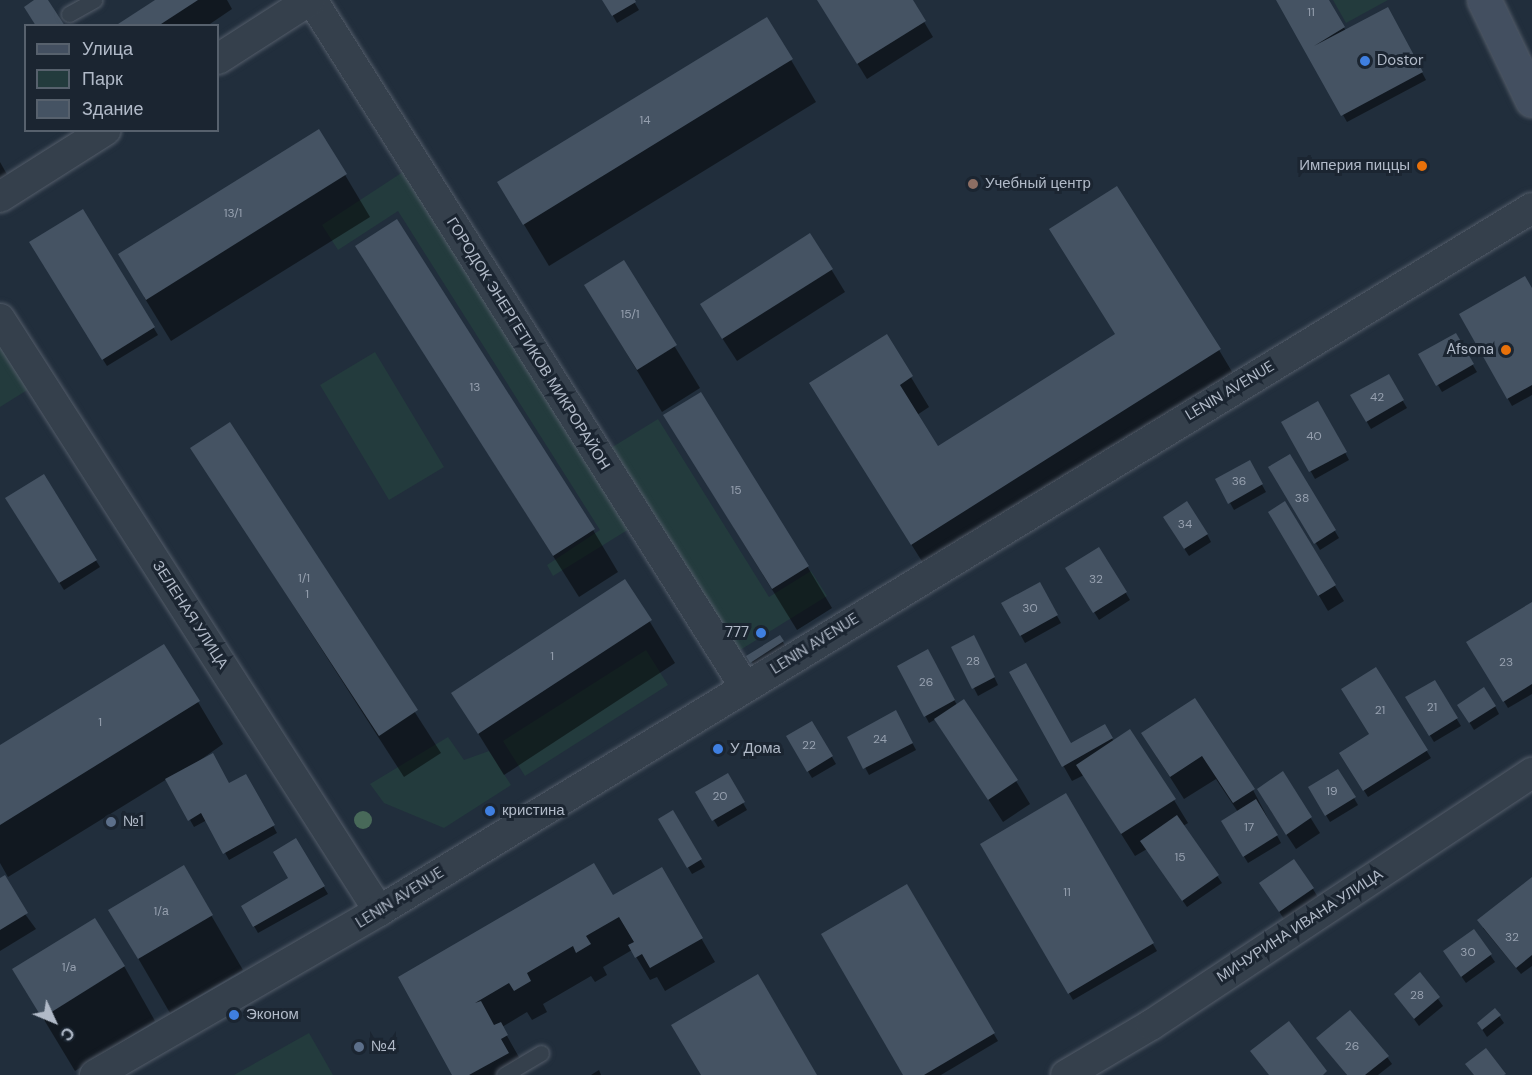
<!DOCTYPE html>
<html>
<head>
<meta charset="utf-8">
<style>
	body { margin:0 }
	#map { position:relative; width:1532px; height:1075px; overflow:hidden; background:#212e3c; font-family:"DM Sans",sans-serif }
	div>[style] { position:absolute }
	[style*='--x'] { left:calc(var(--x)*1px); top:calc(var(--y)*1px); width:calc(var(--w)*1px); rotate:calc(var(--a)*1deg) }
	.green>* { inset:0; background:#233b3d }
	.shadow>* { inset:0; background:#0007 }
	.building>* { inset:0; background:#455363 }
	.roads { filter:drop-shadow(0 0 2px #545d6a) drop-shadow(0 0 2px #545d6a) }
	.lane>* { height:15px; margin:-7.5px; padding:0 7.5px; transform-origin:7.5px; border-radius:7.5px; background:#35404c }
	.street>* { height:30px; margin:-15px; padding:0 15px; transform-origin:15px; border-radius:15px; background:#35404c }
	.secondary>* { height:33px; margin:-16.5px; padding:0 16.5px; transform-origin:16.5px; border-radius:16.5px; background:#434f60 }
	.trees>* { width:18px; height:18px; margin:-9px; border-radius:50%; background:#486959 }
	.dots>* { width:16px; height:16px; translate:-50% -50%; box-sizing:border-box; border:3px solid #1b2531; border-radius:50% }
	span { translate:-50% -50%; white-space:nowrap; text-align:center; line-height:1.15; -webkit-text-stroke:6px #1b2531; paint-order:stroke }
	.number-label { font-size:12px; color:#96a0af }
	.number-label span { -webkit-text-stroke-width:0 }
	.poi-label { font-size:15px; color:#b1bac8 }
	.left { translate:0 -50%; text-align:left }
	.right { translate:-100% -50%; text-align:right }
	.street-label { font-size:15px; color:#b1bac8 }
	.legend { position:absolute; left:24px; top:24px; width:195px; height:108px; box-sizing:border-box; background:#1b2531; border:2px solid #57616d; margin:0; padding:8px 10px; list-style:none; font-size:18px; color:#b1bac8 }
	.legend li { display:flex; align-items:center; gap:12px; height:30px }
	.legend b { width:30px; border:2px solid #57616d }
	.north { position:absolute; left:24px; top:991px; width:60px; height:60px; -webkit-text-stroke:4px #1b2531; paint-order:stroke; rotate:134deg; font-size:16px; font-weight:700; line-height:24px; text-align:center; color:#b1bac8 }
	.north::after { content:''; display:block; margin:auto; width:21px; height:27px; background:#b1bac8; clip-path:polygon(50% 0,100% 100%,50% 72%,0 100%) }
</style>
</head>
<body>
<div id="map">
	<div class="green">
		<div style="clip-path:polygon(1333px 0,1388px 0,1346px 23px)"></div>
		<div style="clip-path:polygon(409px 168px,634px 526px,553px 576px,547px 565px,600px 530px,398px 211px,338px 250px,322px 225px)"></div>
		<div style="clip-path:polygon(0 338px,32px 387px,0 407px)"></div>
		<div style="clip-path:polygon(375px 352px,444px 467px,389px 500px,320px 385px)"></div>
		<div style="clip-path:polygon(658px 419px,769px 597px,811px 571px,827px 596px,732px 655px,606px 451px)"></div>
		<div style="clip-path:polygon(646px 650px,668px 685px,525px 776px,503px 741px)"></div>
		<div style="clip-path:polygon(448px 737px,464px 760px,489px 751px,511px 785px,444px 828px,384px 803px,370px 784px)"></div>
		<div style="clip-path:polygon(309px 1033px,333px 1075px,234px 1075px)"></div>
	</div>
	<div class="shadow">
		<div style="clip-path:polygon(158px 0,227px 0,232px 9px,207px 26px,119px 26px)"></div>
		<div style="clip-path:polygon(604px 0,633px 0,639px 10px,617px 23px)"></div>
		<div style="clip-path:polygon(818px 0,911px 0,933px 37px,867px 79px)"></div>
		<div style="clip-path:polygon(1278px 0,1327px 0,1346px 31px,1392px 16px,1426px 80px,1347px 122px)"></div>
		<div style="clip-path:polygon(791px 60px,816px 102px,549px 266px,499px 183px)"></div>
		<div style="clip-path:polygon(319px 131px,370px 217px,171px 341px,144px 297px)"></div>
		<div style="clip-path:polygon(0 162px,9px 178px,0 184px)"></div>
		<div style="clip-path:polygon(82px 211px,158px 335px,107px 366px,31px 243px)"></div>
		<div style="clip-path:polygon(1051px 230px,1219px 350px,1237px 380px,930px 574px,829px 414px,886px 336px,929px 407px,917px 415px,938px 448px,1116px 335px)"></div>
		<div style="clip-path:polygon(357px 246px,593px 530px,618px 572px,579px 597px)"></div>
		<div style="clip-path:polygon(623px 262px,700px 388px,662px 412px,586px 286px)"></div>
		<div style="clip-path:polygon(831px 269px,845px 292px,737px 361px,715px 327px)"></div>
		<div style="clip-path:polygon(1532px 291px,1532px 395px,1512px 406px,1461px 315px)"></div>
		<div style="clip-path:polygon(1455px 335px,1477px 372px,1442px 392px,1420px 354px)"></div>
		<div style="clip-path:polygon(1388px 376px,1407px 408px,1371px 429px,1352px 396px)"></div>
		<div style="clip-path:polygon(1318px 403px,1349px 460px,1315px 479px,1284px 423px)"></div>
		<div style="clip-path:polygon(665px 416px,807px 566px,832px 608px,797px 630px)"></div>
		<div style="clip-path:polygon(230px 424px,441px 753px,404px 777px,192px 448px)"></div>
		<div style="clip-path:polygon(1290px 456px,1339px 538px,1320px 550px,1270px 468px)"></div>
		<div style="clip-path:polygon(1249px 462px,1266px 492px,1234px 510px,1217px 480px)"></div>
		<div style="clip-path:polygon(43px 476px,100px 567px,64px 590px,7px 499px)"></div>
		<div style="clip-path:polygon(1285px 503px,1344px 601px,1328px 611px,1270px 512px)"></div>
		<div style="clip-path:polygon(1169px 525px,1207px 534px,1211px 542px,1189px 556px)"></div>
		<div style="clip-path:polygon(1099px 549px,1130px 600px,1099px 620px,1068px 569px)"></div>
		<div style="clip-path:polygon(625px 581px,675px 663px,504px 775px,453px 693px)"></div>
		<div style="clip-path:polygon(1039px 584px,1061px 623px,1025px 643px,1003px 603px)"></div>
		<div style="clip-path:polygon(1532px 603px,1532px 694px,1508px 708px,1468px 642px)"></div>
		<div style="clip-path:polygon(780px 637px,787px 649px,756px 669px,748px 656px)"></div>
		<div style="clip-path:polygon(978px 644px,998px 685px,978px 696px,953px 647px)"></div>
		<div style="clip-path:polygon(927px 651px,957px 705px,1016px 781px,1030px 804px,1003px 822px,936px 719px,929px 723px,899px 666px)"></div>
		<div style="clip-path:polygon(1376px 669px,1431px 758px,1368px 797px,1341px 753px,1371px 735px)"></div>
		<div style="clip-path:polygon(1011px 673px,1070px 745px,1105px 726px,1114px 742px,1174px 800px,1188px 823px,1183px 826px,1222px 883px,1187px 907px,1147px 849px,1135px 856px,1084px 775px,1072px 781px)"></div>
		<div style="clip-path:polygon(1434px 682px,1461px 726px,1434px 742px,1407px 698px)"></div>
		<div style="clip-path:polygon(1195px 700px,1253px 790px,1281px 843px,1248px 863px,1223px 822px,1238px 812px,1216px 779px,1184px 799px,1157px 757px)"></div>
		<div style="clip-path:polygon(198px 702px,223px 744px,189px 768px,229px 785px,246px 776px,277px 833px,229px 860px,207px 820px,194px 827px,167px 779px,8px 877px,0 863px,0 747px)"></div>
		<div style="clip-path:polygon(1495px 706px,1499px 714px,1474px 730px,1463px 712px)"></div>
		<div style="clip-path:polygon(896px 712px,916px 750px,869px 775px,849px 737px)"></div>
		<div style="clip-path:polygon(812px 723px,836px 764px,812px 778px,788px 737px)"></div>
		<div style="clip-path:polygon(1338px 771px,1358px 805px,1330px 822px,1310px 788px)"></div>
		<div style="clip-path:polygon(1283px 774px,1320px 833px,1296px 849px,1267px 805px)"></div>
		<div style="clip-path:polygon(727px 775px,747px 810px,718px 827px,697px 792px)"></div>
		<div style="clip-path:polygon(1066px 795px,1157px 951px,1073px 1000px,982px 844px)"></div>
		<div style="clip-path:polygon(672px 812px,705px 867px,692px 874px,660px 819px)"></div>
		<div style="clip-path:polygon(296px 841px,328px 894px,258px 933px,243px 907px,290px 879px)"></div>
		<div style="clip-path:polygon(594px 865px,624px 916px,661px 869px,715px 962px,665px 991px,657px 977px,650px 980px,632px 950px,603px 967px,607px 975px,595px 982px,591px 976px,543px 1004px,547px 1012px,532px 1020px,527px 1012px,502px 1027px,520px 1059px,513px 1063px,520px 1075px,454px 1075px,400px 978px)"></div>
		<div style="clip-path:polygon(183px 867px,243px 970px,170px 1013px,110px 910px)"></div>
		<div style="clip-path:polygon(1532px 879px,1532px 966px,1521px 974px,1483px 928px)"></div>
		<div style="clip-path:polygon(0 880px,36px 929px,0 951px)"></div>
		<div style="clip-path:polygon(1261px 883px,1313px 889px,1322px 904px,1289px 927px)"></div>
		<div style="clip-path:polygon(906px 886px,998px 1041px,941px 1075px,905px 1075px)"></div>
		<div style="clip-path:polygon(1474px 931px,1495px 962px,1466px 983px,1449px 959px)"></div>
		<div style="clip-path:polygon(124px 966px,155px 1021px,75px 1071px,14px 970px)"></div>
		<div style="clip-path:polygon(1420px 974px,1443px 1006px,1419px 1026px,1396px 994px)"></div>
		<div style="clip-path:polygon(1495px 1010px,1504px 1023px,1487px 1037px,1478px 1023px)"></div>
		<div style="clip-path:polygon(1318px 1038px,1387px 1057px,1392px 1064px,1378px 1075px,1347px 1075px)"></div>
		<div style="clip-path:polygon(599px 1070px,601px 1075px,591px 1075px)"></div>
	</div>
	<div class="building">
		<div style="clip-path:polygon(34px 0,48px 0,65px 26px,36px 26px,24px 7px)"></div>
		<div style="clip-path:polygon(155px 0,198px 0,158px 26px,115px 26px)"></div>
		<div style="clip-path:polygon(602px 0,635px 0,636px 2px,612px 16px)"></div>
		<div style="clip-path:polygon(817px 0,913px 0,926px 21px,857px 64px)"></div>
		<div style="clip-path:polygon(1276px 0,1329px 0,1345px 27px,1314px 46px,1388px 7px,1423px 72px,1341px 116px)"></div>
		<div style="clip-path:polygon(767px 17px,793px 59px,523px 225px,497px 182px)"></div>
		<div style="clip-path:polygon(319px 129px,347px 174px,146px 300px,118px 254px)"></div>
		<div style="clip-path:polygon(1117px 186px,1221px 349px,911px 545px,809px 383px,887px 334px,913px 376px,900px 385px,938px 446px,1115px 334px,1049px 229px)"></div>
		<div style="clip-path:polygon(83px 209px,155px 327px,102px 360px,29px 242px)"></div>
		<div style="clip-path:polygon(397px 219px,595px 529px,553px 556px,355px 246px)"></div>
		<div style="clip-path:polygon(810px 233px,833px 269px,722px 339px,700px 304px)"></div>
		<div style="clip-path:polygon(624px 260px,677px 345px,637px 370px,584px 285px)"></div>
		<div style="clip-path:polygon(1525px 276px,1532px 288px,1532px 385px,1507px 399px,1459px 314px)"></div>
		<div style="clip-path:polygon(1456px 333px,1474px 364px,1436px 386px,1418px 354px)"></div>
		<div style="clip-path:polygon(1389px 374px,1404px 400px,1366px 422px,1350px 395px)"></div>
		<div style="clip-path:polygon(701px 392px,809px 566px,772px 589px,663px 415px)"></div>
		<div style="clip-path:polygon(1318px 401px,1347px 452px,1309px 472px,1281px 422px)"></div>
		<div style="clip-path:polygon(230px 422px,418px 710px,379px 736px,190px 448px)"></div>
		<div style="clip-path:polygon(1290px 454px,1336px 530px,1314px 544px,1268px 467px)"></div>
		<div style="clip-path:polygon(1250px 460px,1263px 484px,1228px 504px,1215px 479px)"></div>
		<div style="clip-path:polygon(44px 474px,97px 560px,59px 583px,5px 498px)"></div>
		<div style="clip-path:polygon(1187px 501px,1208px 534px,1184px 549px,1163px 517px)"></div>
		<div style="clip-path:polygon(1285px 501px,1336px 585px,1318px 596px,1268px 512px)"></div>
		<div style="clip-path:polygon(1099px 547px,1127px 592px,1093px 613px,1065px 568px)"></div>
		<div style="clip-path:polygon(625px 579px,652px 620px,478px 734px,451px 693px)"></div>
		<div style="clip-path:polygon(1040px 582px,1058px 615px,1020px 636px,1001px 603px)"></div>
		<div style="clip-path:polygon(1532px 602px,1532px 684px,1503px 702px,1466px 642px)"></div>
		<div style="clip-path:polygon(780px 635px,784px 641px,750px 663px,746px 656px)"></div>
		<div style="clip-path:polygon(974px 635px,995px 677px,972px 689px,951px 647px)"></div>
		<div style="clip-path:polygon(164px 644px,200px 701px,0 825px,0 745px)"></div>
		<div style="clip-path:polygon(928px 649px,955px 700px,924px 717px,897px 666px)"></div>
		<div style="clip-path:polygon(1026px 663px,1071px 743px,1105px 724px,1113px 738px,1062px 767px,1009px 672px)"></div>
		<div style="clip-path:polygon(1376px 667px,1428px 750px,1363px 791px,1339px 753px,1369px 734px,1341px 689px)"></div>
		<div style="clip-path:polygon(1435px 680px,1458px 718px,1429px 736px,1405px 697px)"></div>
		<div style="clip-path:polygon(1484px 687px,1496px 706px,1469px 723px,1457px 705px)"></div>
		<div style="clip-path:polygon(1195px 698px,1255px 789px,1233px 803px,1202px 756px,1170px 777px,1141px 733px)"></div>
		<div style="clip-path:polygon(964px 699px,1018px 780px,988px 800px,934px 719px)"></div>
		<div style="clip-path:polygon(896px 710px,913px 743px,863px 769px,847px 737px)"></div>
		<div style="clip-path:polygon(812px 721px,833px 756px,807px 772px,786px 736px)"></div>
		<div style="clip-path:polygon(1130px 729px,1176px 799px,1121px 834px,1076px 765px)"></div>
		<div style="clip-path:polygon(213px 753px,229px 783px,246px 774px,275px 825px,223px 854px,201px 813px,188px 821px,165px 779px)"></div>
		<div style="clip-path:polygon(1338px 769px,1356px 797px,1325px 816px,1308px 787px)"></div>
		<div style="clip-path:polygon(1283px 771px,1312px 817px,1286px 835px,1257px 789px)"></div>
		<div style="clip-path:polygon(728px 773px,745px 802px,712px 821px,695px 792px)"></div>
		<div style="clip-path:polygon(1066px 793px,1154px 943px,1068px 994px,980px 844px)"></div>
		<div style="clip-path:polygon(1256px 799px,1278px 835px,1243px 857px,1221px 821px)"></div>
		<div style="clip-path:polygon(673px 810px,702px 859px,687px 868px,658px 819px)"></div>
		<div style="clip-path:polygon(1177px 815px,1219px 875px,1182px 901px,1140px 841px)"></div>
		<div style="clip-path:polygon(296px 838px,325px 886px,253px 927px,241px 906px,288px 878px,273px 852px)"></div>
		<div style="clip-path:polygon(1294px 859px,1314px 888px,1279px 912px,1259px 883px)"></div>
		<div style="clip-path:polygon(594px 863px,613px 895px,662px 867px,703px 938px,650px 968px,642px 954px,635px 958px,628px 945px,634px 942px,619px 917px,586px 936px,591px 944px,576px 953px,573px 946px,527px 973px,531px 981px,514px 991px,509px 983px,475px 1003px,481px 1001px,494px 1025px,501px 1022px,508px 1035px,501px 1039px,509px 1053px,469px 1075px,452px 1075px,398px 977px)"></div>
		<div style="clip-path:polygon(184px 865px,213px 915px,138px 959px,108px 910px)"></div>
		<div style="clip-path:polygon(5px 875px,28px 913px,0 930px,0 878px)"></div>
		<div style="clip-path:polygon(1532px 877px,1532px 955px,1516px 968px,1477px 920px)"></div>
		<div style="clip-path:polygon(907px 884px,995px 1033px,924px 1075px,903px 1075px,821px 934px)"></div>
		<div style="clip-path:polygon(95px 918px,125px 966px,42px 1018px,12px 969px)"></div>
		<div style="clip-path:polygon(1474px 929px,1492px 954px,1461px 977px,1443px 951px)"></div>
		<div style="clip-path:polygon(1420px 972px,1440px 997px,1414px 1019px,1394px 994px)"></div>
		<div style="clip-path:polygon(758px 974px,817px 1075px,701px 1075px,671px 1025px)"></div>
		<div style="clip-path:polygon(1495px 1008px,1501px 1015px,1482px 1030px,1477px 1023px)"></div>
		<div style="clip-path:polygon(1350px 1010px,1389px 1056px,1365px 1075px,1347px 1075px,1316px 1038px)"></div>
		<div style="clip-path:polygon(1289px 1021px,1327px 1071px,1323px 1075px,1269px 1075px,1250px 1051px)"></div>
		<div style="clip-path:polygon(1486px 1048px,1506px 1074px,1504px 1075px,1474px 1075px,1465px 1064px)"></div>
	</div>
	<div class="roads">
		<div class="lane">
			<div style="--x:69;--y:14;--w:29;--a:-29"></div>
			<div style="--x:504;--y:1075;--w:43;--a:-30.7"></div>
		</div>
		<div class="street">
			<div style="--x:312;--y:0;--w:812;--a:57.78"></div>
			<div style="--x:218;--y:59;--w:109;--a:-32.7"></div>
			<div style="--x:0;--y:197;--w:125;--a:-32.3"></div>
			<div style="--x:0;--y:319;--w:703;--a:57.37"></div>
			<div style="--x:95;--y:1075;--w:328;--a:-30"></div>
			<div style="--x:379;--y:911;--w:1350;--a:-31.37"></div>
			<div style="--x:1066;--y:1075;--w:99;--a:-30.5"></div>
			<div style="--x:1151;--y:1025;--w:457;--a:-33.5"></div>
		</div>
		<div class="secondary">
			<div style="--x:1484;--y:0;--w:111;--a:64.4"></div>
		</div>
	</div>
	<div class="trees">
		<div style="left:363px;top:820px"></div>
	</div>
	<div class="dots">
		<div style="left:1365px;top:61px;background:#3f7fe0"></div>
		<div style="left:1422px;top:166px;background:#e8710a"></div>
		<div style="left:973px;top:184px;background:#8d6e63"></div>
		<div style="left:1506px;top:350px;background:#e8710a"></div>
		<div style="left:761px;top:633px;background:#3f7fe0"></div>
		<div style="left:718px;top:749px;background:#3f7fe0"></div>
		<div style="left:490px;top:811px;background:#3f7fe0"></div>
		<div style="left:111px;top:822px;background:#5c6f8a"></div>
		<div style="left:234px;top:1015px;background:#3f7fe0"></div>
		<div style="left:359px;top:1047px;background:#5c6f8a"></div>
	</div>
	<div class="number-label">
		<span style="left:1311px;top:13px">11</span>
		<span style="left:645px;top:121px">14</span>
		<span style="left:233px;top:214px">13/1</span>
		<span style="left:630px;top:315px">15/1</span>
		<span style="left:475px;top:388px">13</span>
		<span style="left:1377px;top:398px">42</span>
		<span style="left:1314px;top:437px">40</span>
		<span style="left:1239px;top:482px">36</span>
		<span style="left:736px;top:491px">15</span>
		<span style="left:1302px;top:499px">38</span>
		<span style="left:1185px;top:525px">34</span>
		<span style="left:304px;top:579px">1/1</span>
		<span style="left:1096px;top:580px">32</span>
		<span style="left:307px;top:595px">1</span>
		<span style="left:1030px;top:609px">30</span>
		<span style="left:552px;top:657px">1</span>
		<span style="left:973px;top:662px">28</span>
		<span style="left:1506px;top:663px">23</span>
		<span style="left:926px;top:683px">26</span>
		<span style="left:1432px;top:708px">21</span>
		<span style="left:1380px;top:711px">21</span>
		<span style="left:100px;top:723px">1</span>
		<span style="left:880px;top:740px">24</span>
		<span style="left:809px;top:746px">22</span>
		<span style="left:1332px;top:792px">19</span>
		<span style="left:720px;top:797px">20</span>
		<span style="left:1249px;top:828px">17</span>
		<span style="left:1180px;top:858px">15</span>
		<span style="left:1067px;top:893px">11</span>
		<span style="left:161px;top:912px">1/а</span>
		<span style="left:1512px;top:938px">32</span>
		<span style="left:1468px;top:953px">30</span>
		<span style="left:69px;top:968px">1/a</span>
		<span style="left:1417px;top:996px">28</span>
		<span style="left:1352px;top:1047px">26</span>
	</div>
	<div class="poi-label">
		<span class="left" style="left:1377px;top:61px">Dostor</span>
		<span class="right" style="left:1410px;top:166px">Империя пиццы</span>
		<span class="left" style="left:985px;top:184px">Учебный центр</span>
		<span class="right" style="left:1494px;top:350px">Afsona</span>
		<span class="right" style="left:749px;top:633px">777</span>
		<span class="left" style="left:730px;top:749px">У Дома</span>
		<span class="left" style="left:502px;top:811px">кристина</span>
		<span class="left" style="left:123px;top:822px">№1</span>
		<span class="left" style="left:246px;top:1015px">Эконом</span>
		<span class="left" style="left:371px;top:1047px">№4</span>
	</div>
	<div class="street-label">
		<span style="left:528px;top:344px;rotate:58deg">ГОРОДОК ЭНЕРГЕТИКОВ МИКРОРАЙОН</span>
		<span style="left:1230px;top:391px;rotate:-31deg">LENIN AVENUE</span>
		<span style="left:190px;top:615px;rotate:57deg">ЗЕЛЕНАЯ УЛИЦА</span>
		<span style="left:815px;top:644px;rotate:-32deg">LENIN AVENUE</span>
		<span style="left:400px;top:898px;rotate:-32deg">LENIN AVENUE</span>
		<span style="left:1300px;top:926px;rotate:-33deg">МИЧУРИНА ИВАНА УЛИЦА</span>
	</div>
	<ul class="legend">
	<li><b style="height:8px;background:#434f60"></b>Улица</li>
	<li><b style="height:16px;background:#233b3d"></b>Парк</li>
	<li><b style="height:16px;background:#455363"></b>Здание</li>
	</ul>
	<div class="north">С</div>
</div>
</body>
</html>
